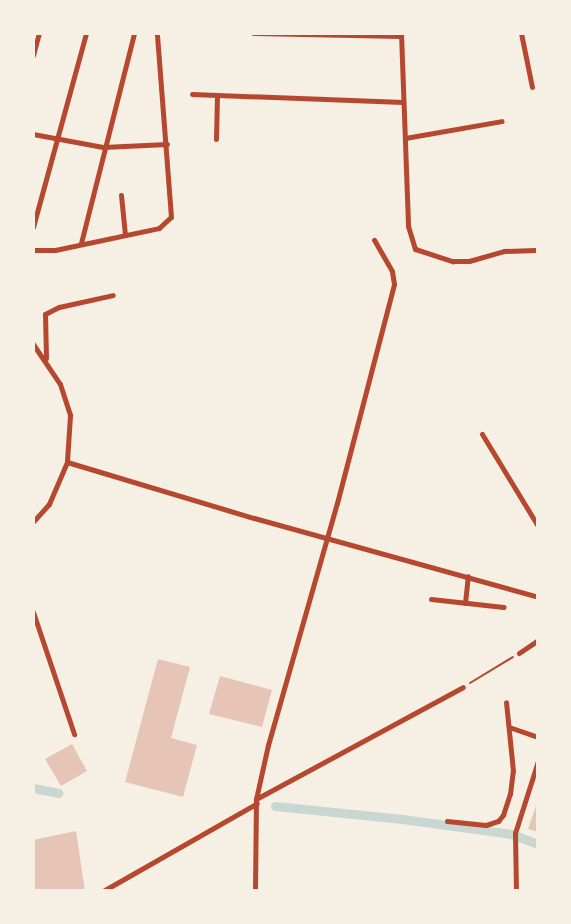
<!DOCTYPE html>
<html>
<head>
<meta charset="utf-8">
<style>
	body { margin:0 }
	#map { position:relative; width:571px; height:924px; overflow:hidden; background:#f6efe4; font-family:"Libre Baskerville",serif }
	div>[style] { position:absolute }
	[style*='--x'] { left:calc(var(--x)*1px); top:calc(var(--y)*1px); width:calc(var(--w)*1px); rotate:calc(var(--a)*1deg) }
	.canal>* { height:9px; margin:-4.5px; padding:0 4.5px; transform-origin:4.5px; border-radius:4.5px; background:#c9d6d2 }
	.building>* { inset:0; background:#e6c5b7 }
	.path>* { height:2px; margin:-1px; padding:0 1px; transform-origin:1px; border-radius:1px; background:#b5482f }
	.minor>* { height:5px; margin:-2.5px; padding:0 2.5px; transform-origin:2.5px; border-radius:2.5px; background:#b5482f }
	span { translate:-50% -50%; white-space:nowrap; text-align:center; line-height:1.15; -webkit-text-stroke:5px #f6efe4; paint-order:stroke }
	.frame { position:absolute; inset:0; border:35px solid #f6efe4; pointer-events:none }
</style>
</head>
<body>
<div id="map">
	<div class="canal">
		<div style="--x:33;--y:788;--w:26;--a:11"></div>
		<div style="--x:275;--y:806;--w:128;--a:5.8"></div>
		<div style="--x:402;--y:819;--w:110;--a:7.8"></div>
		<div style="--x:511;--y:834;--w:29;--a:20"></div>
	</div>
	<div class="building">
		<div style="clip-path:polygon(158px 659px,190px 667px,171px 738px,197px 745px,183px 797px,125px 782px)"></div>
		<div style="clip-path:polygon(220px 676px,272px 690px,262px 727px,209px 714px)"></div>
		<div style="clip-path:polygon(72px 744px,87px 771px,61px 786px,45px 759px)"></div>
		<div style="clip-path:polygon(538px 800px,538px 832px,528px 829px)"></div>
		<div style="clip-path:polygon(76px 831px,85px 891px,34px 891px,33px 840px)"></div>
	</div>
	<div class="path">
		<div style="--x:470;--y:683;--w:50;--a:-31.2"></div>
	</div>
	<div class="minor">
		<div style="--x:253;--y:33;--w:148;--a:1.2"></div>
		<div style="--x:401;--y:33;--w:193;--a:87.9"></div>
		<div style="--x:408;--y:226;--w:24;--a:73"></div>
		<div style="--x:415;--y:249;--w:40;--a:18"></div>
		<div style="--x:453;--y:261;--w:16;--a:0"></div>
		<div style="--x:469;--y:261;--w:36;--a:-16"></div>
		<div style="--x:504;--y:251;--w:31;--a:-2"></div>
		<div style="--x:521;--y:33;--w:55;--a:78.5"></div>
		<div style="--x:33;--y:55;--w:23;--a:-75"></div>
		<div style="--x:192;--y:94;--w:211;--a:2.2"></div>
		<div style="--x:33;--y:134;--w:71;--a:10.5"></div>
		<div style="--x:103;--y:147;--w:64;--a:-2.7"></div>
		<div style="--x:405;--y:138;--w:98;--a:-9.9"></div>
		<div style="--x:216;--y:139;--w:44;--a:-88.7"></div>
		<div style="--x:121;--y:195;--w:40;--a:84.3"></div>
		<div style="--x:33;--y:227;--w:201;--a:-74.7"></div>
		<div style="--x:81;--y:243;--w:217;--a:-75.8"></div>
		<div style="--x:33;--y:250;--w:22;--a:0"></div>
		<div style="--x:55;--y:250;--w:106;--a:-11.9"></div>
		<div style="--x:159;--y:228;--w:16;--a:-43"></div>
		<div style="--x:171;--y:217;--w:185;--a:-94.4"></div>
		<div style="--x:33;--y:344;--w:48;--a:56"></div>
		<div style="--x:60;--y:384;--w:33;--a:72"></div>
		<div style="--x:70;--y:415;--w:47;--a:93.7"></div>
		<div style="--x:67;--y:462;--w:46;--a:113.2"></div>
		<div style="--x:49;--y:504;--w:24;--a:132"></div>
		<div style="--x:46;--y:358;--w:44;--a:-91.3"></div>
		<div style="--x:45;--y:314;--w:16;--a:-27"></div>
		<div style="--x:59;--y:307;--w:55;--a:-12.5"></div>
		<div style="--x:482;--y:434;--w:108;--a:58.7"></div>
		<div style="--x:67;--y:462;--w:195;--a:16.7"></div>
		<div style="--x:254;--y:518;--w:295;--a:15.5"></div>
		<div style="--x:431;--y:599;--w:73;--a:6.3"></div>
		<div style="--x:465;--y:603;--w:27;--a:-84"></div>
		<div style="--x:33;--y:612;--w:129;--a:71.4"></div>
		<div style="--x:519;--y:653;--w:23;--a:-34"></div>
		<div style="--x:509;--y:727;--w:31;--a:19"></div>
		<div style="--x:256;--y:799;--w:235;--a:-28.4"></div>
		<div style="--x:447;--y:821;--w:39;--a:6"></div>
		<div style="--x:486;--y:825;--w:13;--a:-18"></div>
		<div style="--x:498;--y:821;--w:8;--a:-50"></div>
		<div style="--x:503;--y:815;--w:22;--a:-72"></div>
		<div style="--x:510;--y:794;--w:23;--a:-83"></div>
		<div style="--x:513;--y:771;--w:69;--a:-95.8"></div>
		<div style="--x:103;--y:891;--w:177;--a:-29.7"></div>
		<div style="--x:255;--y:891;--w:92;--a:-89.4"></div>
		<div style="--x:256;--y:799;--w:55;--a:-77.5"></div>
		<div style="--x:268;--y:745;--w:252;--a:-74.1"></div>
		<div style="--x:337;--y:503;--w:226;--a:-75.4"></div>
		<div style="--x:394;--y:284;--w:13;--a:-99"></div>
		<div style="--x:392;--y:271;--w:36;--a:-120"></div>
		<div style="--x:516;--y:891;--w:58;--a:-91"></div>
		<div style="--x:515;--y:833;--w:76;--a:-72.3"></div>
	</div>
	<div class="frame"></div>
</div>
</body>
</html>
